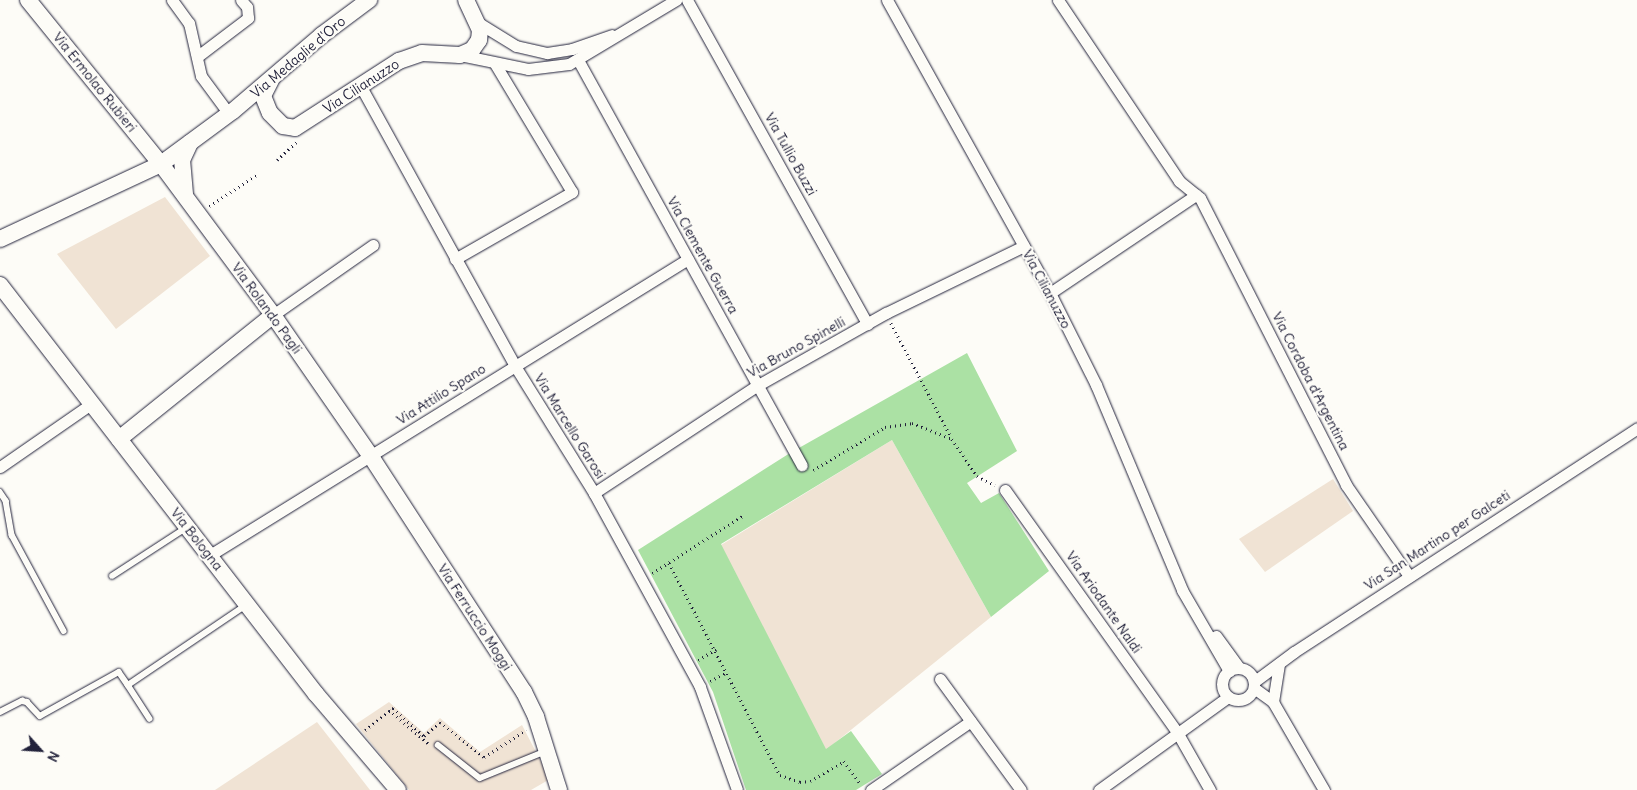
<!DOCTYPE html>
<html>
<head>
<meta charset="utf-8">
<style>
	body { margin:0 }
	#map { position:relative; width:1637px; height:790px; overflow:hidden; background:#fdfcf7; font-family:Delius,sans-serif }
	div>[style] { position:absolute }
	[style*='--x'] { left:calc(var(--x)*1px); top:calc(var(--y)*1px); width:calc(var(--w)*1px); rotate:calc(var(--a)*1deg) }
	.built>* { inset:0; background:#f0e3d4 }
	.green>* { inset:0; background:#abe1a4 }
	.path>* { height:2.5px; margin-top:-1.25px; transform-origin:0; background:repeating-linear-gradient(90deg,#22223b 0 1px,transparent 0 5px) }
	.roads { filter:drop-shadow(0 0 1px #22223b) drop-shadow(0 0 1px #22223b) }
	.lane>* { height:5.5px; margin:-2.75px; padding:0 2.75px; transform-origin:2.75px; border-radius:2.75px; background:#fdfcf7 }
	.street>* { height:11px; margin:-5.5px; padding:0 5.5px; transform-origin:5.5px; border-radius:5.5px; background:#fdfcf7 }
	.street>.ring { margin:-5.5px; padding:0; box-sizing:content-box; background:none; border:11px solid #fdfcf7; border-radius:50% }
	.secondary>* { height:16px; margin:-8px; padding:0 8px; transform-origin:8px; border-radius:8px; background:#fdfcf7 }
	span { translate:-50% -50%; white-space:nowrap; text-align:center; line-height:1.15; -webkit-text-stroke:4.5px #fdfcf7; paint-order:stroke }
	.street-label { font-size:14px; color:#22223b }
	.north { position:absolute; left:15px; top:725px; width:50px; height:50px; -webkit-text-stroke:4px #fdfcf7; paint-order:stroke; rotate:116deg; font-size:14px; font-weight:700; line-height:20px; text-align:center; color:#22223b }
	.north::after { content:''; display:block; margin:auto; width:18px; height:22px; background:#22223b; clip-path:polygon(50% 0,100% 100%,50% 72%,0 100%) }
</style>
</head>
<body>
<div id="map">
	<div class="built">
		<div style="clip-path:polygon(165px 197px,210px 256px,116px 329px,57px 254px)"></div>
		<div style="clip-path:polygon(892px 440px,991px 617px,826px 750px,721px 545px)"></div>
		<div style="clip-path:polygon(1333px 479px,1353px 511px,1265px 572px,1239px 539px)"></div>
		<div style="clip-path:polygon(389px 702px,424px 733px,440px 718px,480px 752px,522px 725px,550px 779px,531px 790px,409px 790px,356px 724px)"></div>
		<div style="clip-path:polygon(317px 722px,370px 790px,215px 790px)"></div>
	</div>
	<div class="green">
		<div style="clip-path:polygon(967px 353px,1017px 451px,967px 483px,981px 503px,999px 493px,1049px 571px,991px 617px,892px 440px,721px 544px,826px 749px,851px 731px,882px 774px,856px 790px,746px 790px,713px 692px,638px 550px,790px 453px)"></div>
	</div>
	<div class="path">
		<div style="--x:277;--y:160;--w:26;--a:-43"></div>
		<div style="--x:209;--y:206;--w:59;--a:-33.1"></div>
		<div style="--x:891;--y:323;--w:129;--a:62.2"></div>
		<div style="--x:813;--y:470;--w:84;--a:-30.8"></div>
		<div style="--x:885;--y:427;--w:27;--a:-8"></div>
		<div style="--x:912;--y:423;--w:43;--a:21.8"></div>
		<div style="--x:952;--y:439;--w:45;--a:56"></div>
		<div style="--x:977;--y:476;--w:20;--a:27"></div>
		<div style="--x:669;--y:563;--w:239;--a:62.4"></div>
		<div style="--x:780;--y:775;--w:21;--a:19"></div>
		<div style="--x:800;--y:782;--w:10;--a:-6"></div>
		<div style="--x:810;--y:781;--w:39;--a:-30"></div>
		<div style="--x:844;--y:761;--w:29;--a:54"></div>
		<div style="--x:652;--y:573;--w:109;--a:-32.2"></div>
		<div style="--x:698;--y:660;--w:21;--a:-31"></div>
		<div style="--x:710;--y:681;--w:19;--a:-28"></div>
		<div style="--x:389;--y:710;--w:52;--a:40.4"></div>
		<div style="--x:365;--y:730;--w:36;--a:-38"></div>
		<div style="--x:393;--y:708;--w:42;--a:42.1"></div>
		<div style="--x:424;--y:736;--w:21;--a:-41"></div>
		<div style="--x:440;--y:722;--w:56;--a:38.5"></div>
		<div style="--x:484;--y:757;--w:50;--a:-32.7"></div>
	</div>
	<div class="roads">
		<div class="lane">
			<div style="--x:0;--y:492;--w:11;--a:56"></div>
			<div style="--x:6;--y:501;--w:35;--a:80"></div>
			<div style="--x:12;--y:535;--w:109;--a:61.6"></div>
			<div style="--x:112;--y:576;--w:88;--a:-33"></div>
			<div style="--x:128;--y:685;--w:40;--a:57.1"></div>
			<div style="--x:0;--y:712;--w:25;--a:-27"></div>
			<div style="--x:22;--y:701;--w:5;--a:11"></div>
			<div style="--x:27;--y:702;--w:19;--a:47"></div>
			<div style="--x:40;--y:716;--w:90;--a:-29.1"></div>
			<div style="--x:119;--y:672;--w:16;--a:55"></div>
			<div style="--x:128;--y:685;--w:143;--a:-34.1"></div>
			<div style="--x:438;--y:745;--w:53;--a:38.2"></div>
			<div style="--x:480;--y:778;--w:69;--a:-22.1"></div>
		</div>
		<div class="street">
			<div style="--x:172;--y:0;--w:29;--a:54"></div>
			<div style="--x:189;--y:23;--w:54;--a:77.2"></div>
			<div style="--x:201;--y:76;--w:47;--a:53.6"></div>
			<div style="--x:687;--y:0;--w:371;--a:60.9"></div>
			<div style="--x:887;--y:0;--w:335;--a:60.9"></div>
			<div style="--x:1050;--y:293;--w:103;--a:63.4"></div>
			<div style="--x:1096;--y:385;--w:222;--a:67.2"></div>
			<div style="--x:1182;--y:590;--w:94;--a:59.9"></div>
			<div style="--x:1058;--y:0;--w:218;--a:56.2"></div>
			<div style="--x:1179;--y:181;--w:27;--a:39"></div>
			<div style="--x:1200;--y:198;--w:322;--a:63"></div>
			<div style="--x:1346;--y:485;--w:111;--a:55.3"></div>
			<div style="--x:477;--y:22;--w:46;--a:31.6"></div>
			<div style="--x:516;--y:46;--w:32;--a:13"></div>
			<div style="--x:547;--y:53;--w:25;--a:-9"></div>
			<div style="--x:572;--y:49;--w:42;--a:-19.3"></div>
			<div style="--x:460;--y:55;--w:69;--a:11.6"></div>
			<div style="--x:528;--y:69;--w:41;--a:-7"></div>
			<div style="--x:569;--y:64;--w:125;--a:-30.9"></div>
			<div style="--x:198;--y:56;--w:63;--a:-37.2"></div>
			<div style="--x:248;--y:18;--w:11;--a:-95"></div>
			<div style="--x:247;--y:7;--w:9;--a:-131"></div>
			<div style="--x:578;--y:60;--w:463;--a:61.1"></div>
			<div style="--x:360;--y:85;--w:321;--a:61.1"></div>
			<div style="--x:515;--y:366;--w:150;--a:58.1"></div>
			<div style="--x:594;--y:493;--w:221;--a:61.3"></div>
			<div style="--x:700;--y:687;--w:109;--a:70.2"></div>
			<div style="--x:455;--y:259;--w:135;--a:-29.8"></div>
			<div style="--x:572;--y:192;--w:149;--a:-121"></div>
			<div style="--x:1050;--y:293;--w:176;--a:-33.9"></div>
			<div style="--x:273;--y:315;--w:122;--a:-35"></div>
			<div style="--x:0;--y:467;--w:111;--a:-34.7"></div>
			<div style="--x:1005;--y:490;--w:297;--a:54.6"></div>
			<div style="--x:1177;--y:732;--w:67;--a:60.4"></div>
			<div style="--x:594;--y:493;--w:196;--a:-33.4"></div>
			<div style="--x:758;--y:385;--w:147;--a:-29.4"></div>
			<div style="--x:886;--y:313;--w:153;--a:-25.9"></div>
			<div style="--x:210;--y:555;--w:562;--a:-31.77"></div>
			<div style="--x:1216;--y:636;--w:39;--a:54"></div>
			<div class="ring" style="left:1222px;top:668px;width:21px;height:21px"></div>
			<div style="--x:940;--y:679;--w:137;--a:53.9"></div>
			<div style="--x:1255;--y:681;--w:49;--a:-36.6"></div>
			<div style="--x:1294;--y:652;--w:410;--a:-33.1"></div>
			<div style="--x:1254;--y:688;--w:24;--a:36"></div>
			<div style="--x:1273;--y:702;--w:102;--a:59.9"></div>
			<div style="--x:1273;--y:702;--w:39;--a:-81"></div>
			<div style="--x:871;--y:790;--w:121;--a:-34.6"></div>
			<div style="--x:1099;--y:790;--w:159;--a:-35.8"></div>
		</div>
		<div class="secondary">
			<div style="--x:28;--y:0;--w:211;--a:51"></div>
			<div style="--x:161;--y:164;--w:188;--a:53.4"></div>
			<div style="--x:273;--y:315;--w:170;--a:55.3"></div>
			<div style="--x:370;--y:455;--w:283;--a:57"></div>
			<div style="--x:524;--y:692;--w:28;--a:64"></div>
			<div style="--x:536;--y:717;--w:77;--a:72.5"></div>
			<div style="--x:271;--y:80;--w:18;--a:117"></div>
			<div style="--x:263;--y:96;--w:18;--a:68"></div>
			<div style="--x:270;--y:113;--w:18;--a:45"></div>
			<div style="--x:283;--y:126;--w:12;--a:9"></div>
			<div style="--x:295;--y:128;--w:124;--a:-32.8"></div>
			<div style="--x:399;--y:61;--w:24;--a:-19"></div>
			<div style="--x:422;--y:53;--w:38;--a:3"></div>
			<div style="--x:460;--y:55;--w:13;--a:-23"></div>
			<div style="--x:472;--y:50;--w:12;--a:-55"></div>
			<div style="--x:479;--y:40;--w:10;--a:-84"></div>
			<div style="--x:480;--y:30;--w:33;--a:-115"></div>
			<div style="--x:185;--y:194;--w:34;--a:-95"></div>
			<div style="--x:182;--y:160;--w:19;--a:-65"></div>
			<div style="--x:0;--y:239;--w:178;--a:-25"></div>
			<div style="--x:161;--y:164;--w:89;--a:-36.4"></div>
			<div style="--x:233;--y:111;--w:117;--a:-40.5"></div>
			<div style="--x:322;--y:35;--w:59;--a:-36.7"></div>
			<div style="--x:0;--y:285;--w:517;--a:52.31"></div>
			<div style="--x:316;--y:694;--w:126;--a:49.5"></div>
			<div style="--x:119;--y:439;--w:198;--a:-38.8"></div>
		</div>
	</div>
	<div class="street-label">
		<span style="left:298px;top:57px;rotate:-40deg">Via Medaglie d'Oro</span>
		<span style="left:95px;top:82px;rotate:51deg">Via Ermolao Rubieri</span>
		<span style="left:361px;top:86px;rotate:-33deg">Via Cilianuzzo</span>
		<span style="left:791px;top:154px;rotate:61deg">Via Tullio Buzzi</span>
		<span style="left:703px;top:255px;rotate:61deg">Via Clemente Guerra</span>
		<span style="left:1047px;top:289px;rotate:62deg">Via Cilianuzzo</span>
		<span style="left:267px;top:308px;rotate:54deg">Via Rolando Pagli</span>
		<span style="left:796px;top:347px;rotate:-29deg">Via Bruno Spinelli</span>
		<span style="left:1311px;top:381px;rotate:63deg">Via Cordoba d'Argentina</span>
		<span style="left:441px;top:394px;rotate:-32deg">Via Attilio Spano</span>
		<span style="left:570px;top:426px;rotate:58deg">Via Marcello Garosi</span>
		<span style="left:197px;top:539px;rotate:52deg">Via Bologna</span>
		<span style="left:1437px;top:540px;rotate:-33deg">Via San Martino per Galceti</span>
		<span style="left:1104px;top:602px;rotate:55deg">Via Ariodante Naldi</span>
		<span style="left:475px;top:617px;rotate:57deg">Via Ferruccio Moggi</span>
	</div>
	<div class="north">N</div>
</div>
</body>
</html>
